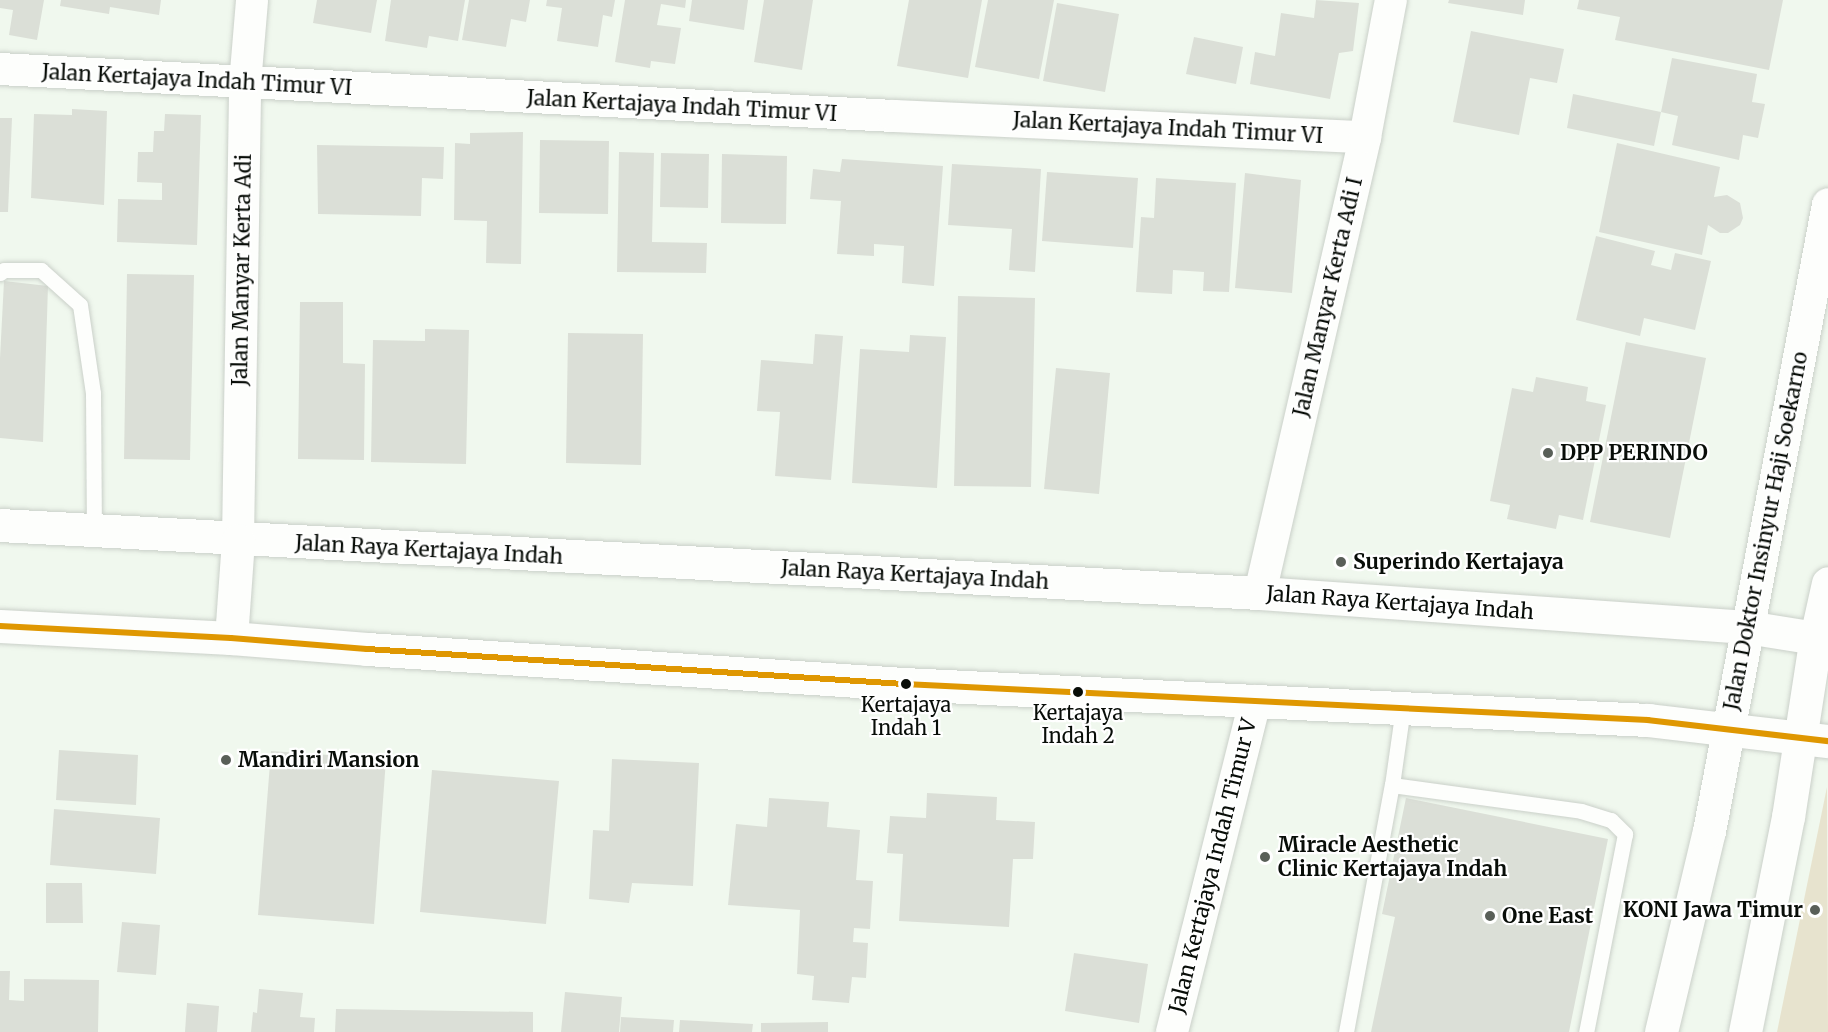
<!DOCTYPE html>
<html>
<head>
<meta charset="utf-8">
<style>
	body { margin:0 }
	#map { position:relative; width:1828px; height:1032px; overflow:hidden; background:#f0f8ee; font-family:Merriweather,serif }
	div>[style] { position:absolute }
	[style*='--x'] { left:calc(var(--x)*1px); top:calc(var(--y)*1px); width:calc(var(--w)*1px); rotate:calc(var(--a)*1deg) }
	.green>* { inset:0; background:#e7e3ce }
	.building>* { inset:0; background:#dbdfd7 }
	.roads { filter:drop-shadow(0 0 2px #cad0c9) drop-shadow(0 0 2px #cad0c9) }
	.service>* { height:15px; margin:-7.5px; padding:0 7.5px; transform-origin:7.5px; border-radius:7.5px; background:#fdfefc }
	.minor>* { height:32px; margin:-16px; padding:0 16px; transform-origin:16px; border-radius:16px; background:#fdfefc }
	.primary>* { height:33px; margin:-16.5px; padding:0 16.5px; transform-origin:16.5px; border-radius:16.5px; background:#fdfefc }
	.bus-1>* { height:6px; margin:-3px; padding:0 3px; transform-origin:3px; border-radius:3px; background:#df9701 }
	.dots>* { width:16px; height:16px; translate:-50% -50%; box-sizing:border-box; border:3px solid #fff; border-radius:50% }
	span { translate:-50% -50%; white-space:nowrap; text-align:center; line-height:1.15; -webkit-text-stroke:4.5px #fff; paint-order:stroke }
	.bus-label { font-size:20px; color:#080d08 }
	.street-label { font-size:21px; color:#080d08 }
	.poi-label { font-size:21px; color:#080d08; font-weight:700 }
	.left { translate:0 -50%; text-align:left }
	.right { translate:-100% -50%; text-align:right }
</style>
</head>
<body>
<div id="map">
	<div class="green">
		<div style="clip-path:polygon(1827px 787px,1828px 1032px,1777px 1032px)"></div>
	</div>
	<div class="building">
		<div style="clip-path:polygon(0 0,44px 0,37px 40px,9px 35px,13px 10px,0 8px)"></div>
		<div style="clip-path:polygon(61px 0,161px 0,159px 15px,110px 7px,109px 14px,60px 6px)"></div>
		<div style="clip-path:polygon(317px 0,377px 0,371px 33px,313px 23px)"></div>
		<div style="clip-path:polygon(391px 0,465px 0,458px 41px,429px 36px,427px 48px,385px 41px)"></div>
		<div style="clip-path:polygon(469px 0,530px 0,526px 22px,511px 19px,506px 47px,462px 40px)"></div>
		<div style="clip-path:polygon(547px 0,615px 0,612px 17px,603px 15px,598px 47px,557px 41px,562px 8px,546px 6px)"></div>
		<div style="clip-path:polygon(625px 0,686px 0,685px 8px,661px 4px,657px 25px,681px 28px,675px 64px,651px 61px,650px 68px,615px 62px)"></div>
		<div style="clip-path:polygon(692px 0,748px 0,744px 30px,689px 21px)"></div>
		<div style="clip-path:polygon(764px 0,813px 0,802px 70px,754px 62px)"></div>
		<div style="clip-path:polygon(909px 0,982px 0,968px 78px,897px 66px)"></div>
		<div style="clip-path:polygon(988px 0,1054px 0,1039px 79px,975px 67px)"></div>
		<div style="clip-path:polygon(1316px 0,1359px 3px,1353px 51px,1339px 53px,1330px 99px,1250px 84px,1255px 52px,1275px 56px,1281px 13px,1314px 18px)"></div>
		<div style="clip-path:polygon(1449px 0,1525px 0,1523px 15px,1448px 3px)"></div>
		<div style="clip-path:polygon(1579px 0,1783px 0,1769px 70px,1615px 40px,1620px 17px,1577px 9px)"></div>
		<div style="clip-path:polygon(1057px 3px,1119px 14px,1105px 92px,1043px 81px)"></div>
		<div style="clip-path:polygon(1471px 31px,1564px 49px,1557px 83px,1530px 78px,1519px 135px,1453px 122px)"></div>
		<div style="clip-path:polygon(1194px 37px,1243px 47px,1236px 84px,1186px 74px)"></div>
		<div style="clip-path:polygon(1672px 58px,1757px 74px,1752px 102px,1765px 104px,1758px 138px,1743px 135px,1739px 160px,1672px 145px,1678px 116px,1661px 112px,1654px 146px,1567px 128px,1573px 94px,1661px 112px)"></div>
		<div style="clip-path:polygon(72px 109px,107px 111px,104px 205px,31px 198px,34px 114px,72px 115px)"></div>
		<div style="clip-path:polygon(165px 114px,201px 115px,197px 245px,117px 242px,118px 199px,162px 200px,162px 183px,137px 182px,138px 152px,153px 152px,154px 131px,164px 131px)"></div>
		<div style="clip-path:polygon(0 118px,12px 118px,8px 212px,0 212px)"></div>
		<div style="clip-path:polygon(523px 132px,521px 264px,486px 263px,487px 221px,454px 220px,455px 143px,470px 144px,470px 133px)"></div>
		<div style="clip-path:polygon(540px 140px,609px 141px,608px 214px,539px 213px)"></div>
		<div style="clip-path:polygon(1617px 143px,1720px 167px,1714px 197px,1727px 195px,1740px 203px,1743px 218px,1740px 225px,1728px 233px,1720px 233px,1708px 225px,1702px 255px,1599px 232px)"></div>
		<div style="clip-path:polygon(317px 145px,444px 147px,443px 179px,422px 178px,421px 216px,318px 214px)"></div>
		<div style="clip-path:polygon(619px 152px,654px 153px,652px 242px,707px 243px,706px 273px,617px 272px)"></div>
		<div style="clip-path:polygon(661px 153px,709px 154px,708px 208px,660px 207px)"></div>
		<div style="clip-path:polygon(722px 154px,787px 156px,786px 224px,721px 223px)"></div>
		<div style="clip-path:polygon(842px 159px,943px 166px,934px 286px,902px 283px,904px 246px,874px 244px,874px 256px,837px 254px,841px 201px,810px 199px,813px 169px,840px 172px)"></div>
		<div style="clip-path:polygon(952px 164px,1041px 169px,1035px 272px,1009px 270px,1012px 229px,948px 225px)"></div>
		<div style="clip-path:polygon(1047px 172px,1138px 178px,1133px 248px,1042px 241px)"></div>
		<div style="clip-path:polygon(1245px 173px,1301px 180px,1292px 293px,1235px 288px)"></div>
		<div style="clip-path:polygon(1156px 178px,1236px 183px,1229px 292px,1203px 291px,1204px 272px,1173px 270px,1172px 294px,1136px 292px,1141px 217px,1154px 218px)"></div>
		<div style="clip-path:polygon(1596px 236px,1655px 251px,1651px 265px,1671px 270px,1675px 253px,1711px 261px,1695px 330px,1644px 318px,1640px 336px,1576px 320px)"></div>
		<div style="clip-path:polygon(127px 274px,194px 275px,190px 460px,124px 459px)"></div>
		<div style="clip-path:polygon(4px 281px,48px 286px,43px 442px,0 438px,0 358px)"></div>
		<div style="clip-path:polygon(958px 296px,1035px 298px,1031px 487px,954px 486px)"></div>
		<div style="clip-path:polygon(300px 302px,343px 302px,343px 363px,365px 364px,364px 460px,298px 459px)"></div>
		<div style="clip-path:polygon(425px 329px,469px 330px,466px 464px,371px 462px,373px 340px,425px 341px)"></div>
		<div style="clip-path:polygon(568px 333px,643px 334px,641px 465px,566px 463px)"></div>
		<div style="clip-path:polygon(815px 334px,843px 336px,831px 480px,775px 476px,780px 412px,757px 411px,761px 360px,813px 364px)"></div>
		<div style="clip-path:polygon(910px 335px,946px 337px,937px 488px,852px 483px,860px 349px,909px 352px)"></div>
		<div style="clip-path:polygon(1626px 342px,1706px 358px,1670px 538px,1590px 522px)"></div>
		<div style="clip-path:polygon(1056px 368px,1110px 373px,1099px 494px,1044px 489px)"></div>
		<div style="clip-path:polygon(1536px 377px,1588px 387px,1586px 401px,1606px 405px,1583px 520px,1559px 515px,1556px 529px,1507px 519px,1510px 505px,1490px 501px,1512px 388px,1533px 392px)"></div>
		<div style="clip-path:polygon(59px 750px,138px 755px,136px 805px,56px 800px)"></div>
		<div style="clip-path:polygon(271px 751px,386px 759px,374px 924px,258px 915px)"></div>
		<div style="clip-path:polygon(612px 759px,699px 763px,693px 886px,632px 883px,629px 903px,589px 899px,593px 830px,609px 831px)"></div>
		<div style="clip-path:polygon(432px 770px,559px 781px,546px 924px,420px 912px)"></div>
		<div style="clip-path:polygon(927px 793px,997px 797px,996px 820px,1035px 822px,1033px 859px,1013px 859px,1009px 927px,899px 921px,903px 854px,887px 853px,890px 816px,926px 818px)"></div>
		<div style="clip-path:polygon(769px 798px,829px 802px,827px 827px,860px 830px,856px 880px,873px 881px,870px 929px,854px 928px,853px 942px,868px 943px,866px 978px,852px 977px,849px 1003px,812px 1000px,814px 976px,797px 974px,800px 910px,728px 905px,736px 824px,767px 827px)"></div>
		<div style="clip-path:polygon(1406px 798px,1608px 839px,1569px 1032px,1371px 1032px,1395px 917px,1382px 914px)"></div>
		<div style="clip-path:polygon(54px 809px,160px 818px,156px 874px,50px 865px)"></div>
		<div style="clip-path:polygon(46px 883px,82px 883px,83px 923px,46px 923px)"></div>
		<div style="clip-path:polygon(122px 922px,160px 925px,156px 975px,117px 972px)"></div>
		<div style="clip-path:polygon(1074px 953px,1148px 964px,1139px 1023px,1065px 1011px)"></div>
		<div style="clip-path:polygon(0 971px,10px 971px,9px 1000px,24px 1001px,24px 979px,99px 980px,98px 1032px,0 1032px)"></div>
		<div style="clip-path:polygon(259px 989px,303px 993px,300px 1017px,315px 1018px,314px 1032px,251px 1032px,253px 1012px,257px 1013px)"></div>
		<div style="clip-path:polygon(565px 992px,622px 997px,619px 1032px,561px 1032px)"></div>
		<div style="clip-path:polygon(187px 1003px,219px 1006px,217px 1032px,185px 1032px)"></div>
		<div style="clip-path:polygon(336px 1009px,533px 1012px,533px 1032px,335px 1032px)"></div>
		<div style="clip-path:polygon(621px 1017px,674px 1020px,673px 1032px,620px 1032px)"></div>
		<div style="clip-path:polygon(680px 1020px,753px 1024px,752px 1032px,679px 1032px)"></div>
		<div style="clip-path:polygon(828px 1022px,828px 1032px,761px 1032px,761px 1023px)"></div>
	</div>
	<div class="roads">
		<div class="service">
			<div style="--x:0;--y:273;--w:5;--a:-37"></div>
			<div style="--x:4;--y:270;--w:37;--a:0"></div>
			<div style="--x:41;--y:270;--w:52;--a:41.9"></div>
			<div style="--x:80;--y:305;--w:89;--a:81.6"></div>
			<div style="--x:93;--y:393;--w:138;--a:89.6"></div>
			<div style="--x:1392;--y:785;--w:191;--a:7.8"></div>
			<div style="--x:1581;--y:811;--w:31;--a:17"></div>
			<div style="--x:1611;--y:820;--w:20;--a:45"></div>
			<div style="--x:1625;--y:834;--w:202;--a:101.1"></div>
			<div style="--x:1346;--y:1032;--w:251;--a:-79.5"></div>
			<div style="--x:1392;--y:785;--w:78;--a:-81.9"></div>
		</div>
		<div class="minor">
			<div style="--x:0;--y:69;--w:895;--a:3.01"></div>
			<div style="--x:894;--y:116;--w:471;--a:2.6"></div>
			<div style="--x:238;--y:540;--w:456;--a:-89.1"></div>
			<div style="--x:245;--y:84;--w:84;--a:-85.2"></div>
			<div style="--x:1260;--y:593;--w:468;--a:-77"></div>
			<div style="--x:1365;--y:137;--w:139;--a:-79.3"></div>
			<div style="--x:1172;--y:1032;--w:341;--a:-75.9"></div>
		</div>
		<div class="primary">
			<div style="--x:0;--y:525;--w:1262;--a:3.09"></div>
			<div style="--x:1260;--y:593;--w:488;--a:4"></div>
			<div style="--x:1747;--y:627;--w:82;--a:9.1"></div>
			<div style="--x:0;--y:626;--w:231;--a:3"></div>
			<div style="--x:231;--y:638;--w:136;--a:4.6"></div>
			<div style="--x:367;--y:649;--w:538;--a:3.73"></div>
			<div style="--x:904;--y:684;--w:745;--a:2.77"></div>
			<div style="--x:1648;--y:720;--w:181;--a:6.7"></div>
			<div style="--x:231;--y:638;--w:98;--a:-85.9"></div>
			<div style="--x:1661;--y:1032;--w:207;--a:-76.6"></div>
			<div style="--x:1709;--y:831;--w:638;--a:-79.25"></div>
			<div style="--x:1745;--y:1032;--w:219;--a:-78.7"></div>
			<div style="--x:1788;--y:817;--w:182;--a:-81.2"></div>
			<div style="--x:1816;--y:637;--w:55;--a:-77.5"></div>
		</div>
	</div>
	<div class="bus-1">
		<div style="--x:0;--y:626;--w:231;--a:3"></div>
		<div style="--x:231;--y:638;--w:136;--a:4.6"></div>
		<div style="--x:367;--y:649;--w:538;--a:3.73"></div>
		<div style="--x:904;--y:684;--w:745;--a:2.77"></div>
		<div style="--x:1648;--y:720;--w:181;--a:6.7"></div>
	</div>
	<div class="dots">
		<div style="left:1548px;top:453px;background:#595f58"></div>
		<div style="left:1341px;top:562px;background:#595f58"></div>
		<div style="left:906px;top:684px;background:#080d08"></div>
		<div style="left:1078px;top:692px;background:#080d08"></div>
		<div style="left:226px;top:760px;background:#595f58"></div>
		<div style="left:1265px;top:857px;background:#595f58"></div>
		<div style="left:1815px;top:910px;background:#595f58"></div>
		<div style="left:1490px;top:916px;background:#595f58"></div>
	</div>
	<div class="bus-label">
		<span style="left:906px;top:716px">Kertajaya<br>Indah 1</span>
		<span style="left:1078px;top:724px">Kertajaya<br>Indah 2</span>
	</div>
	<div class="street-label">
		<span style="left:197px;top:80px;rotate:3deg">Jalan Kertajaya Indah Timur VI</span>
		<span style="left:682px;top:106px;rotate:3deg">Jalan Kertajaya Indah Timur VI</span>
		<span style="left:1168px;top:128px;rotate:3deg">Jalan Kertajaya Indah Timur VI</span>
		<span style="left:242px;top:270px;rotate:-89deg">Jalan Manyar Kerta Adi</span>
		<span style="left:1328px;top:297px;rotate:-77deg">Jalan Manyar Kerta Adi I</span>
		<span style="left:1766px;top:531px;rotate:-79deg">Jalan Doktor Insinyur Haji Soekarno</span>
		<span style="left:429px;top:550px;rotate:3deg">Jalan Raya Kertajaya Indah</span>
		<span style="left:915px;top:575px;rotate:3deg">Jalan Raya Kertajaya Indah</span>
		<span style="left:1400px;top:603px;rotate:4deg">Jalan Raya Kertajaya Indah</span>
		<span style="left:1213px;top:866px;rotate:-76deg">Jalan Kertajaya Indah Timur V</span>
	</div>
	<div class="poi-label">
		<span class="left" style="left:1560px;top:453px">DPP PERINDO</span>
		<span class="left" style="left:1353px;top:562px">Superindo Kertajaya</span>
		<span class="left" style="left:238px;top:760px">Mandiri Mansion</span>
		<span class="left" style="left:1278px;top:857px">Miracle Aesthetic<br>Clinic Kertajaya Indah</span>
		<span class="right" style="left:1803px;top:910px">KONI Jawa Timur</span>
		<span class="left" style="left:1502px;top:916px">One East</span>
	</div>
</div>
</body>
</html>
